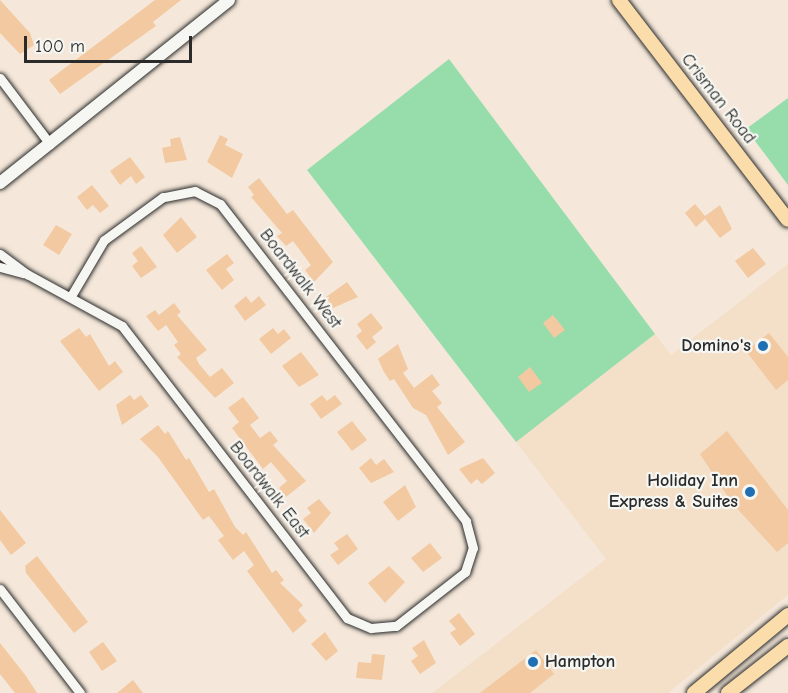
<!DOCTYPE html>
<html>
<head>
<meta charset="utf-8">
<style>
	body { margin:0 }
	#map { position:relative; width:788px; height:693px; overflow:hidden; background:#f5e8da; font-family:"Comic Neue",sans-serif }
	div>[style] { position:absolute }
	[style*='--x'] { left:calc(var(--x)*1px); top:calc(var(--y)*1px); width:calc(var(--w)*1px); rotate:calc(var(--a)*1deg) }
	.built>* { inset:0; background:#f4dfc9 }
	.green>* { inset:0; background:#97ddab }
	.building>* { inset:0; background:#f2c9a1 }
	.roads { filter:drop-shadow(0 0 2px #2b2b2b) drop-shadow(0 0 2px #2b2b2b) }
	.street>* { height:9px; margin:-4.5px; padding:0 4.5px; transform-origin:4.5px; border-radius:4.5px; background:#f6f6f2 }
	.secondary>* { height:12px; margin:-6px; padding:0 6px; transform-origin:6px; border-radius:6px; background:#f6f6f2 }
	.primary>* { height:14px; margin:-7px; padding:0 7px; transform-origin:7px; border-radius:7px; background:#faddab }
	.dots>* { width:16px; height:16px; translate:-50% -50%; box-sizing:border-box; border:3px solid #f6f6f2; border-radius:50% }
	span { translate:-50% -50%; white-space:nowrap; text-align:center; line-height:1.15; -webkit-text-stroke:4.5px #f6f6f2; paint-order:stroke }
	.street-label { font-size:18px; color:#2b2b2b }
	.poi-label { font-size:18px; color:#2b2b2b; font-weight:700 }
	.right { translate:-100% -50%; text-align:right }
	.left { translate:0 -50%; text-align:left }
	.scale { position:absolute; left:24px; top:36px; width:168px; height:27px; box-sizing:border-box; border:3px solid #2b2b2b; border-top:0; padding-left:8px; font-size:18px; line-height:21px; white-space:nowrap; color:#2b2b2b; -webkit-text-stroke:4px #f6f6f2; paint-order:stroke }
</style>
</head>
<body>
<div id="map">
	<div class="built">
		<div style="clip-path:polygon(788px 264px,788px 595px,668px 693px,432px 693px,606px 559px,516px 442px,655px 334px,671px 355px)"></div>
	</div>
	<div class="green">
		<div style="clip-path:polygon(449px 59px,655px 334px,516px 442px,307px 170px)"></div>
		<div style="clip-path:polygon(788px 98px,788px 185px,746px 129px)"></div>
	</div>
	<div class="building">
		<div style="clip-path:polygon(0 0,30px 33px,34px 45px,20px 54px,0 33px)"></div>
		<div style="clip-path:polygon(155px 0,181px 0,153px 22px,156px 26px,60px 94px,49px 80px)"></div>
		<div style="clip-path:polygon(220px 135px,228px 139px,225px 145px,243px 154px,232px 178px,207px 162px)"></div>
		<div style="clip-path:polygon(180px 137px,187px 160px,165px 163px,162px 148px,171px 146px,170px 139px)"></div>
		<div style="clip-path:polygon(130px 157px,145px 177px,136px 184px,131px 176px,120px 185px,110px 171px)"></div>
		<div style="clip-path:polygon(259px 178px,287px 214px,293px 210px,333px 262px,314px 282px,305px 270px,311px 265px,293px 241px,286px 246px,277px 236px,282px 233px,251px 197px,254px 195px,248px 187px)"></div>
		<div style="clip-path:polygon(92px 185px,109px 206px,100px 213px,93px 205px,87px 210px,77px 197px)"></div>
		<div style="clip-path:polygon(695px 204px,705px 216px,720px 205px,732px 229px,720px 238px,705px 219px,696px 227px,685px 213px)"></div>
		<div style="clip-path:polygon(181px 217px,197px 237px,177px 253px,163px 235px)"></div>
		<div style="clip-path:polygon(56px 225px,72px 234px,59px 255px,43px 245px)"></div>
		<div style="clip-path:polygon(141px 246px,157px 267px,141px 278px,132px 266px,138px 261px,132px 253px)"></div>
		<div style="clip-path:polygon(753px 248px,766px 264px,748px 278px,735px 261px)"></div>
		<div style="clip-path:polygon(227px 254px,234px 263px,226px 269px,234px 280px,222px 290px,206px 270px)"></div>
		<div style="clip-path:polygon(347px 282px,358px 297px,333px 308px,326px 297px)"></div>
		<div style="clip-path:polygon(246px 296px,251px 303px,259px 296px,266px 305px,245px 321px,234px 306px)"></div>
		<div style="clip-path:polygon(174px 303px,181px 312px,177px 315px,207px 350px,196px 358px,199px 364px,210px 377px,222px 368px,234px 383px,215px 398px,177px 357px,181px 354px,174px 345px,178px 342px,166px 325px,158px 331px,146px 316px,155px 310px,159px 315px)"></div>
		<div style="clip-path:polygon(371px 313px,383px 328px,372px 337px,376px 342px,367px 350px,356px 336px,362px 331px,357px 324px)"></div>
		<div style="clip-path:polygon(553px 315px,565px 330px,554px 338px,543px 323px)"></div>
		<div style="clip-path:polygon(79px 328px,86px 337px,90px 334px,109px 366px,115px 361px,123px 372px,99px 391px,60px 341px)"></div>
		<div style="clip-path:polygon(273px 328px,278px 334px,284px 329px,291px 338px,271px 354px,259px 339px)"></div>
		<div style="clip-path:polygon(769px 333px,788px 357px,788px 380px,776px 390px,746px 351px)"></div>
		<div style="clip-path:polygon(398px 344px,408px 369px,403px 373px,414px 388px,432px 374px,440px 385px,432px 391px,442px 403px,437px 407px,465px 442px,448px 455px,426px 415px,413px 408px,394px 379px,390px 381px,384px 372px,378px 359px)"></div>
		<div style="clip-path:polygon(301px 352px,319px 375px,299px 387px,282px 366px)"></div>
		<div style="clip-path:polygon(530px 367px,542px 383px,529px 392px,518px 377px)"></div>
		<div style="clip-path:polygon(130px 395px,134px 400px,141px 395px,149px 406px,122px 425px,116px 405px)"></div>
		<div style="clip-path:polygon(322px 395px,327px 401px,335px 395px,342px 404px,321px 419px,310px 404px)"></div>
		<div style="clip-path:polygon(243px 397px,259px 418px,250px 425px,260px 438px,270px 431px,278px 441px,273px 445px,306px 481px,286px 497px,279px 488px,287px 481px,271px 462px,263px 469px,232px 428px,239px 422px,228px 408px)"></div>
		<div style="clip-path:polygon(352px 421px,367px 440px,352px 451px,337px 432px)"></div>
		<div style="clip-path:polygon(158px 425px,165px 434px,168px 431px,186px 460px,189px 458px,209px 492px,214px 489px,235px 527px,243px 535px,246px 532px,272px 573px,276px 570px,284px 580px,280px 583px,303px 605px,298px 610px,307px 621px,293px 633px,247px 571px,254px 565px,244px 551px,233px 560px,218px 540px,224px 536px,209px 516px,203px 520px,158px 457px,140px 439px)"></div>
		<div style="clip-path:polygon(727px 431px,788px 510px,788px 543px,777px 552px,732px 503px,700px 454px)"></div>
		<div style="clip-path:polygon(371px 458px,376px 465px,384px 459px,394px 472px,371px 483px,359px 468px)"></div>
		<div style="clip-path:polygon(483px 458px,495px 473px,482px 484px,477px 479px,471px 484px,459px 469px)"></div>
		<div style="clip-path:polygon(405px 485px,416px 507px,398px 521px,383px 502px)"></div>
		<div style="clip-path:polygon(319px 499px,331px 513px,314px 533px,303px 519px,311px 513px,307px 508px)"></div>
		<div style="clip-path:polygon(0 510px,26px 543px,11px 555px,0 540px)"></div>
		<div style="clip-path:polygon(347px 534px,358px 549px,338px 565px,330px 555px,339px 549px,334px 543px)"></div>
		<div style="clip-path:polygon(430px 543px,442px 558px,423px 572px,411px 558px)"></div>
		<div style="clip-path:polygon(37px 556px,88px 622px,74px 633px,26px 573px,25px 566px)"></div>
		<div style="clip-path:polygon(389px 566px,405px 582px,385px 603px,368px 583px)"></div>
		<div style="clip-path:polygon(459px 613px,475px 634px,460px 646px,450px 633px,456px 629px,449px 621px)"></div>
		<div style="clip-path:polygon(325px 632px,338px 651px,326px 661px,311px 644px)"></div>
		<div style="clip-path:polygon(424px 640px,436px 663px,420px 674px,411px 661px,418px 656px,412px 648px)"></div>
		<div style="clip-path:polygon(103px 642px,117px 661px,102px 671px,89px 652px)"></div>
		<div style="clip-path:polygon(0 643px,26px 676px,37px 693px,15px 693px,0 674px)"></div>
		<div style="clip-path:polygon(536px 650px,554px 674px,530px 693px,480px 693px)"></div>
		<div style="clip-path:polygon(372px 654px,385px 655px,382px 680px,356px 678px,358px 662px,371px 663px)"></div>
		<div style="clip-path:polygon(133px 680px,143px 693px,117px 693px)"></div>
	</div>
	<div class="roads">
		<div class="street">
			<div style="--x:0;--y:78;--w:83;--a:52.9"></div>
			<div style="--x:0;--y:254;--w:34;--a:37"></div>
			<div style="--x:27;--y:274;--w:108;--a:28.7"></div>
			<div style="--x:122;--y:326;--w:369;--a:52.4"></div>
			<div style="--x:347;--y:618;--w:26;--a:23"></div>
			<div style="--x:371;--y:628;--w:25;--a:-5"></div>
			<div style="--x:396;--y:626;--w:88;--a:-38"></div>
			<div style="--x:465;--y:572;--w:25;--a:-72"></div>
			<div style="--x:473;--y:548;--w:28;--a:-105"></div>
			<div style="--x:466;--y:521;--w:401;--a:-127.8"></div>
			<div style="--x:220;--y:204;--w:28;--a:-153"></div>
			<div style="--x:195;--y:191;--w:33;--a:169"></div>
			<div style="--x:163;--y:197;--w:73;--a:143.9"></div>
			<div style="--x:104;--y:240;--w:65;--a:120.5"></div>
			<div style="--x:0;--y:267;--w:24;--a:15"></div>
			<div style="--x:0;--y:589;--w:131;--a:52.4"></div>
		</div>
		<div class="secondary">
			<div style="--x:0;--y:183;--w:293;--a:-38.6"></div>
		</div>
		<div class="primary">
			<div style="--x:619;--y:0;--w:277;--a:52.5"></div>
			<div style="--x:694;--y:693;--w:122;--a:-39.7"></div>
			<div style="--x:728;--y:693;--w:76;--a:-38.1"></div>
		</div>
	</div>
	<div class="dots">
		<div style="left:763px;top:346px;background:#1f6fb2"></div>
		<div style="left:750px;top:492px;background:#1f6fb2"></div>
		<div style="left:533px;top:662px;background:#1f6fb2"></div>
	</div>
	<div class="street-label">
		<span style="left:718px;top:99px;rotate:52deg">Crisman Road</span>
		<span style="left:300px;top:279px;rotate:52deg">Boardwalk West</span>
		<span style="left:269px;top:490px;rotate:52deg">Boardwalk East</span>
	</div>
	<div class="poi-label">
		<span class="right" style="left:751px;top:346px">Domino's</span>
		<span class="right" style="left:738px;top:492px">Holiday Inn<br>Express &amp; Suites</span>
		<span class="left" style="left:545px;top:662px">Hampton</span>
	</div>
	<div class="scale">100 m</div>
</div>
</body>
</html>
